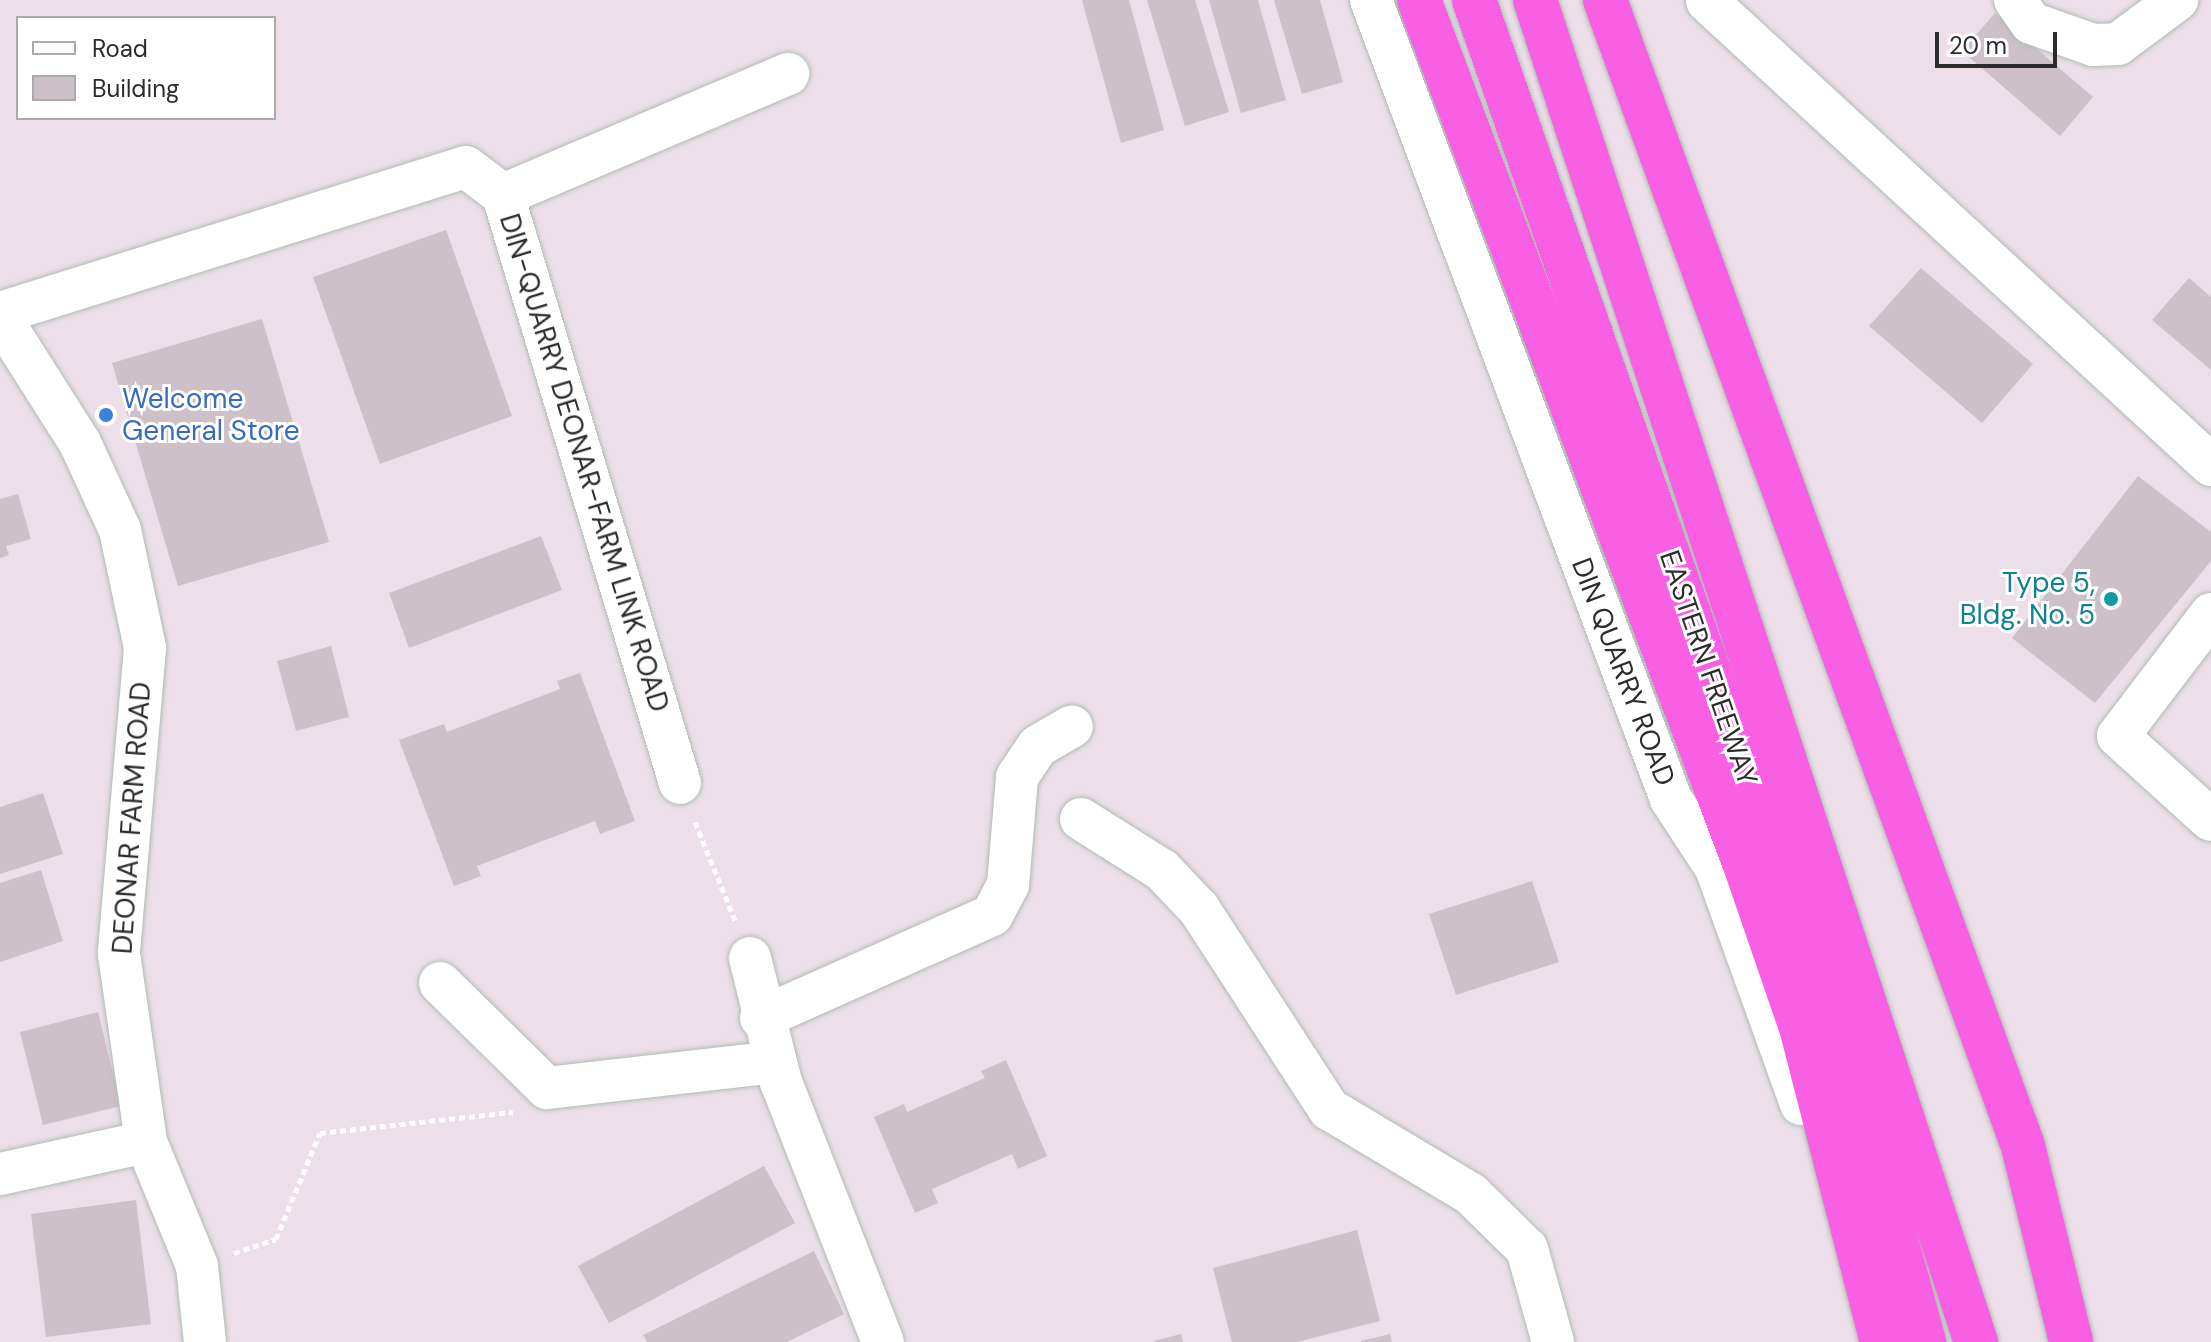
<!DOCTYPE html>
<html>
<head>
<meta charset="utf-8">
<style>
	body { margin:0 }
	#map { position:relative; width:2211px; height:1342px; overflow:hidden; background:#eddfe9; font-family:"DM Sans",sans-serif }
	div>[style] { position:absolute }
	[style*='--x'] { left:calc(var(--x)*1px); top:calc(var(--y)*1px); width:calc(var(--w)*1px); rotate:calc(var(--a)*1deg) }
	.building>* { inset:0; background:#cdc0c9 }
	.path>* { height:5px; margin-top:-2.5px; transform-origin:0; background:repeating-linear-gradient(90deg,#fff 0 6px,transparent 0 10px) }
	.roads { filter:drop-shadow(0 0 2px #afbcb5) drop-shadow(0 0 2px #afbcb5) }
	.minor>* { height:42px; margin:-21px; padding:0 21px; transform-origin:21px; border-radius:21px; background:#fff }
	.highway>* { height:44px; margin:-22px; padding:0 22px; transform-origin:22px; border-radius:22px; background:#f85fe3 }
	.dots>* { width:22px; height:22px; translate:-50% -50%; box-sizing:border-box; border:4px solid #fff; border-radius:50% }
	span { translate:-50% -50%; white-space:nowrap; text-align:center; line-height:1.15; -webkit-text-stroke:6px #fff; paint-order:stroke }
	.shop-label { font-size:28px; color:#366cbe }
	.left { translate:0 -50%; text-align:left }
	.street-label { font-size:28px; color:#2c2c2c }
	.culture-label { font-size:28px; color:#0d838f }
	.right { translate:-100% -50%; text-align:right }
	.legend { position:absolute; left:16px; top:16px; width:260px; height:104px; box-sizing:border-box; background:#fff; border:2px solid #ababab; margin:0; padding:10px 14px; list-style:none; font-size:24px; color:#2c2c2c }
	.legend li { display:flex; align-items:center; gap:16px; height:40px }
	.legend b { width:40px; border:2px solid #ababab }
	.scale { position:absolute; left:1935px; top:32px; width:122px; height:36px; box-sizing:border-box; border:4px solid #2c2c2c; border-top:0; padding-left:10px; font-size:24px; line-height:28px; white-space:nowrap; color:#2c2c2c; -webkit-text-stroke:6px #fff; paint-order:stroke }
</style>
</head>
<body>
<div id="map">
	<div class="building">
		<div style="clip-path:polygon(1082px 0,1129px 0,1164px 130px,1121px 143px)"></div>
		<div style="clip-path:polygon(1147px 0,1195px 0,1229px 112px,1185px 126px)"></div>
		<div style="clip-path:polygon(1209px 0,1258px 0,1286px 100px,1241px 113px)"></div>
		<div style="clip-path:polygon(1274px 0,1320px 0,1343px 82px,1302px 94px)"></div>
		<div style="clip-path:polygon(1995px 13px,2093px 97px,2060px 136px,1962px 51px)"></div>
		<div style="clip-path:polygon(446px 230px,512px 416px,380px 464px,313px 277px)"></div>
		<div style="clip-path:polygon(1921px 268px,2033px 364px,1982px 423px,1869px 326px)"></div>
		<div style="clip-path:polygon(2189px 278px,2211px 297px,2211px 370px,2152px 320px)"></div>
		<div style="clip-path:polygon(262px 319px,329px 542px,178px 586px,112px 363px)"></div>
		<div style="clip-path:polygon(2138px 476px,2211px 532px,2211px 561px,2095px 703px,2012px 638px)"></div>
		<div style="clip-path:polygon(18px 494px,31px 539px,6px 546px,9px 555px,0 558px,0 499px)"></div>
		<div style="clip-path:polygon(541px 536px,562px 590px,409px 648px,389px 593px)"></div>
		<div style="clip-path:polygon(331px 646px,349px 717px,296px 731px,277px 661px)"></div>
		<div style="clip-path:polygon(580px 673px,635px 821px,600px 834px,595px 821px,477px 866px,481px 876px,454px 886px,399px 740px,444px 724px,447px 732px,560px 689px,557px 681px)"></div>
		<div style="clip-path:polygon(43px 793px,63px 854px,0 874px,0 807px)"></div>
		<div style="clip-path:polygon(41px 870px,63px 941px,0 962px,0 883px)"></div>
		<div style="clip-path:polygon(1532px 881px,1559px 962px,1456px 995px,1429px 914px)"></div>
		<div style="clip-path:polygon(98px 1012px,121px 1106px,43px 1125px,20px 1032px)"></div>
		<div style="clip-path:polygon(1006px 1060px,1047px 1156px,1018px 1169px,1012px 1154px,932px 1189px,938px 1203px,915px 1213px,874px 1117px,904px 1104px,907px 1112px,985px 1078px,981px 1071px)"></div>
		<div style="clip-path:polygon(764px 1166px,795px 1223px,609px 1323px,578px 1266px)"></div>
		<div style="clip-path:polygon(136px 1200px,151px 1324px,46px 1337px,31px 1214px)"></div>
		<div style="clip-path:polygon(1357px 1230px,1380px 1321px,1297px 1342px,1232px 1342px,1213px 1268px)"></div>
		<div style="clip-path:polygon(814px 1251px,844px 1314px,787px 1342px,647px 1342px,643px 1335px)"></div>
		<div style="clip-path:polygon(1181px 1334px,1183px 1342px,1155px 1342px,1154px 1341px)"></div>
		<div style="clip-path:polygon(1390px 1334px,1392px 1342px,1361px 1342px,1361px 1341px)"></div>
	</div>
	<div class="path">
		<div style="--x:695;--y:822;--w:106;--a:67.8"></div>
		<div style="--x:234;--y:1253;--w:44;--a:-18.4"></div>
		<div style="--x:276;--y:1239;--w:115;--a:-67.5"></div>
		<div style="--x:320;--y:1133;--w:194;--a:-6.2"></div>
	</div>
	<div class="roads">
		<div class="minor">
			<div style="--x:1371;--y:0;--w:853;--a:69.42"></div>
			<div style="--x:1671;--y:799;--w:82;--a:56.9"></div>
			<div style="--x:1716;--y:868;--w:251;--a:70.2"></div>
			<div style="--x:2015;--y:0;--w:28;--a:55"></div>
			<div style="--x:2031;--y:23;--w:66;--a:19.5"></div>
			<div style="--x:2093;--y:45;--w:25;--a:-2"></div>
			<div style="--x:2118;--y:44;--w:74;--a:-36.7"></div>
			<div style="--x:1707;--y:1;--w:685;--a:42.63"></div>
			<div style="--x:503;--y:195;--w:310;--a:-23"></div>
			<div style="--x:0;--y:313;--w:488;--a:-17.4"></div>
			<div style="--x:466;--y:167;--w:46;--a:37.1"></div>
			<div style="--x:503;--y:195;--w:614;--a:73.25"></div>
			<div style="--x:0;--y:317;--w:149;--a:57.6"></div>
			<div style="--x:80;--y:443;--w:96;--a:65.3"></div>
			<div style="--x:120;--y:530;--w:121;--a:78"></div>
			<div style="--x:145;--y:648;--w:307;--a:94.9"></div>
			<div style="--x:119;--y:954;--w:190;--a:81.8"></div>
			<div style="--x:146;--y:1142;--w:134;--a:67.6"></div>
			<div style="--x:197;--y:1266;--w:76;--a:84"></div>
			<div style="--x:2211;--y:614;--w:153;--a:127.3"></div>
			<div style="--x:2118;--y:736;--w:125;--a:42.1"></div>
			<div style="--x:1081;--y:819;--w:96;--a:32.2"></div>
			<div style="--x:1162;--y:870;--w:54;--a:46.5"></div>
			<div style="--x:1199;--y:909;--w:239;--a:57"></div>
			<div style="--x:1329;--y:1109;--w:165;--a:30.9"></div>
			<div style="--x:1471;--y:1194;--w:78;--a:44.5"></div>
			<div style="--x:1527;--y:1249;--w:97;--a:74.4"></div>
			<div style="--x:750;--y:958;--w:128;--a:76"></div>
			<div style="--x:781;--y:1082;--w:279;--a:68.6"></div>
			<div style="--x:440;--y:983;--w:150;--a:44.5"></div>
			<div style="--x:547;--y:1088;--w:228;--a:-6.5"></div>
			<div style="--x:761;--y:1018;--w:253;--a:-24"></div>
			<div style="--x:992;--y:915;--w:34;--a:-62"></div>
			<div style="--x:1008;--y:885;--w:108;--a:-85.2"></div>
			<div style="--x:1017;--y:777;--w:37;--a:-56"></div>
			<div style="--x:1038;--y:746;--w:39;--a:-30"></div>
			<div style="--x:0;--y:1174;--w:149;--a:-12.4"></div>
		</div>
		<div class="highway">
			<div style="--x:1419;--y:0;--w:924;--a:69.35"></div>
			<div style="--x:1745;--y:865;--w:176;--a:71"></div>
			<div style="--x:1802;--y:1031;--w:321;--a:75.6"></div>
			<div style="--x:1474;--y:0;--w:1144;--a:70.71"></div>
			<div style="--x:1852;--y:1080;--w:272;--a:74.6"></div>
			<div style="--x:1535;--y:0;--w:1413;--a:71.81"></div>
			<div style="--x:1605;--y:0;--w:1220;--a:69.96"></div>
			<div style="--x:2023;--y:1146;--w:202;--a:76.2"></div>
		</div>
	</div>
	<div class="dots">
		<div style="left:106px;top:415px;background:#3f7fe0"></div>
		<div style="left:2111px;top:599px;background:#0f9aa8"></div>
	</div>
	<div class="shop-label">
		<span class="left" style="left:122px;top:415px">Welcome<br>General Store</span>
	</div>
	<div class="street-label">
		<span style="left:584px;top:463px;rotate:73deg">DIN-QUARRY DEONAR-FARM LINK ROAD</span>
		<span style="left:1708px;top:668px;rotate:71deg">EASTERN FREEWAY</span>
		<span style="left:1623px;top:672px;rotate:69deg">DIN QUARRY ROAD</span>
		<span style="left:132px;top:818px;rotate:-86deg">DEONAR FARM ROAD</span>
	</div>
	<div class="culture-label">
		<span class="right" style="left:2095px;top:599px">Type 5,<br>Bldg. No. 5</span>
	</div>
	<ul class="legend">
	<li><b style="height:10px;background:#fff"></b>Road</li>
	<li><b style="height:22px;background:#cdc0c9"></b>Building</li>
	</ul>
	<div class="scale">20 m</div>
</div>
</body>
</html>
